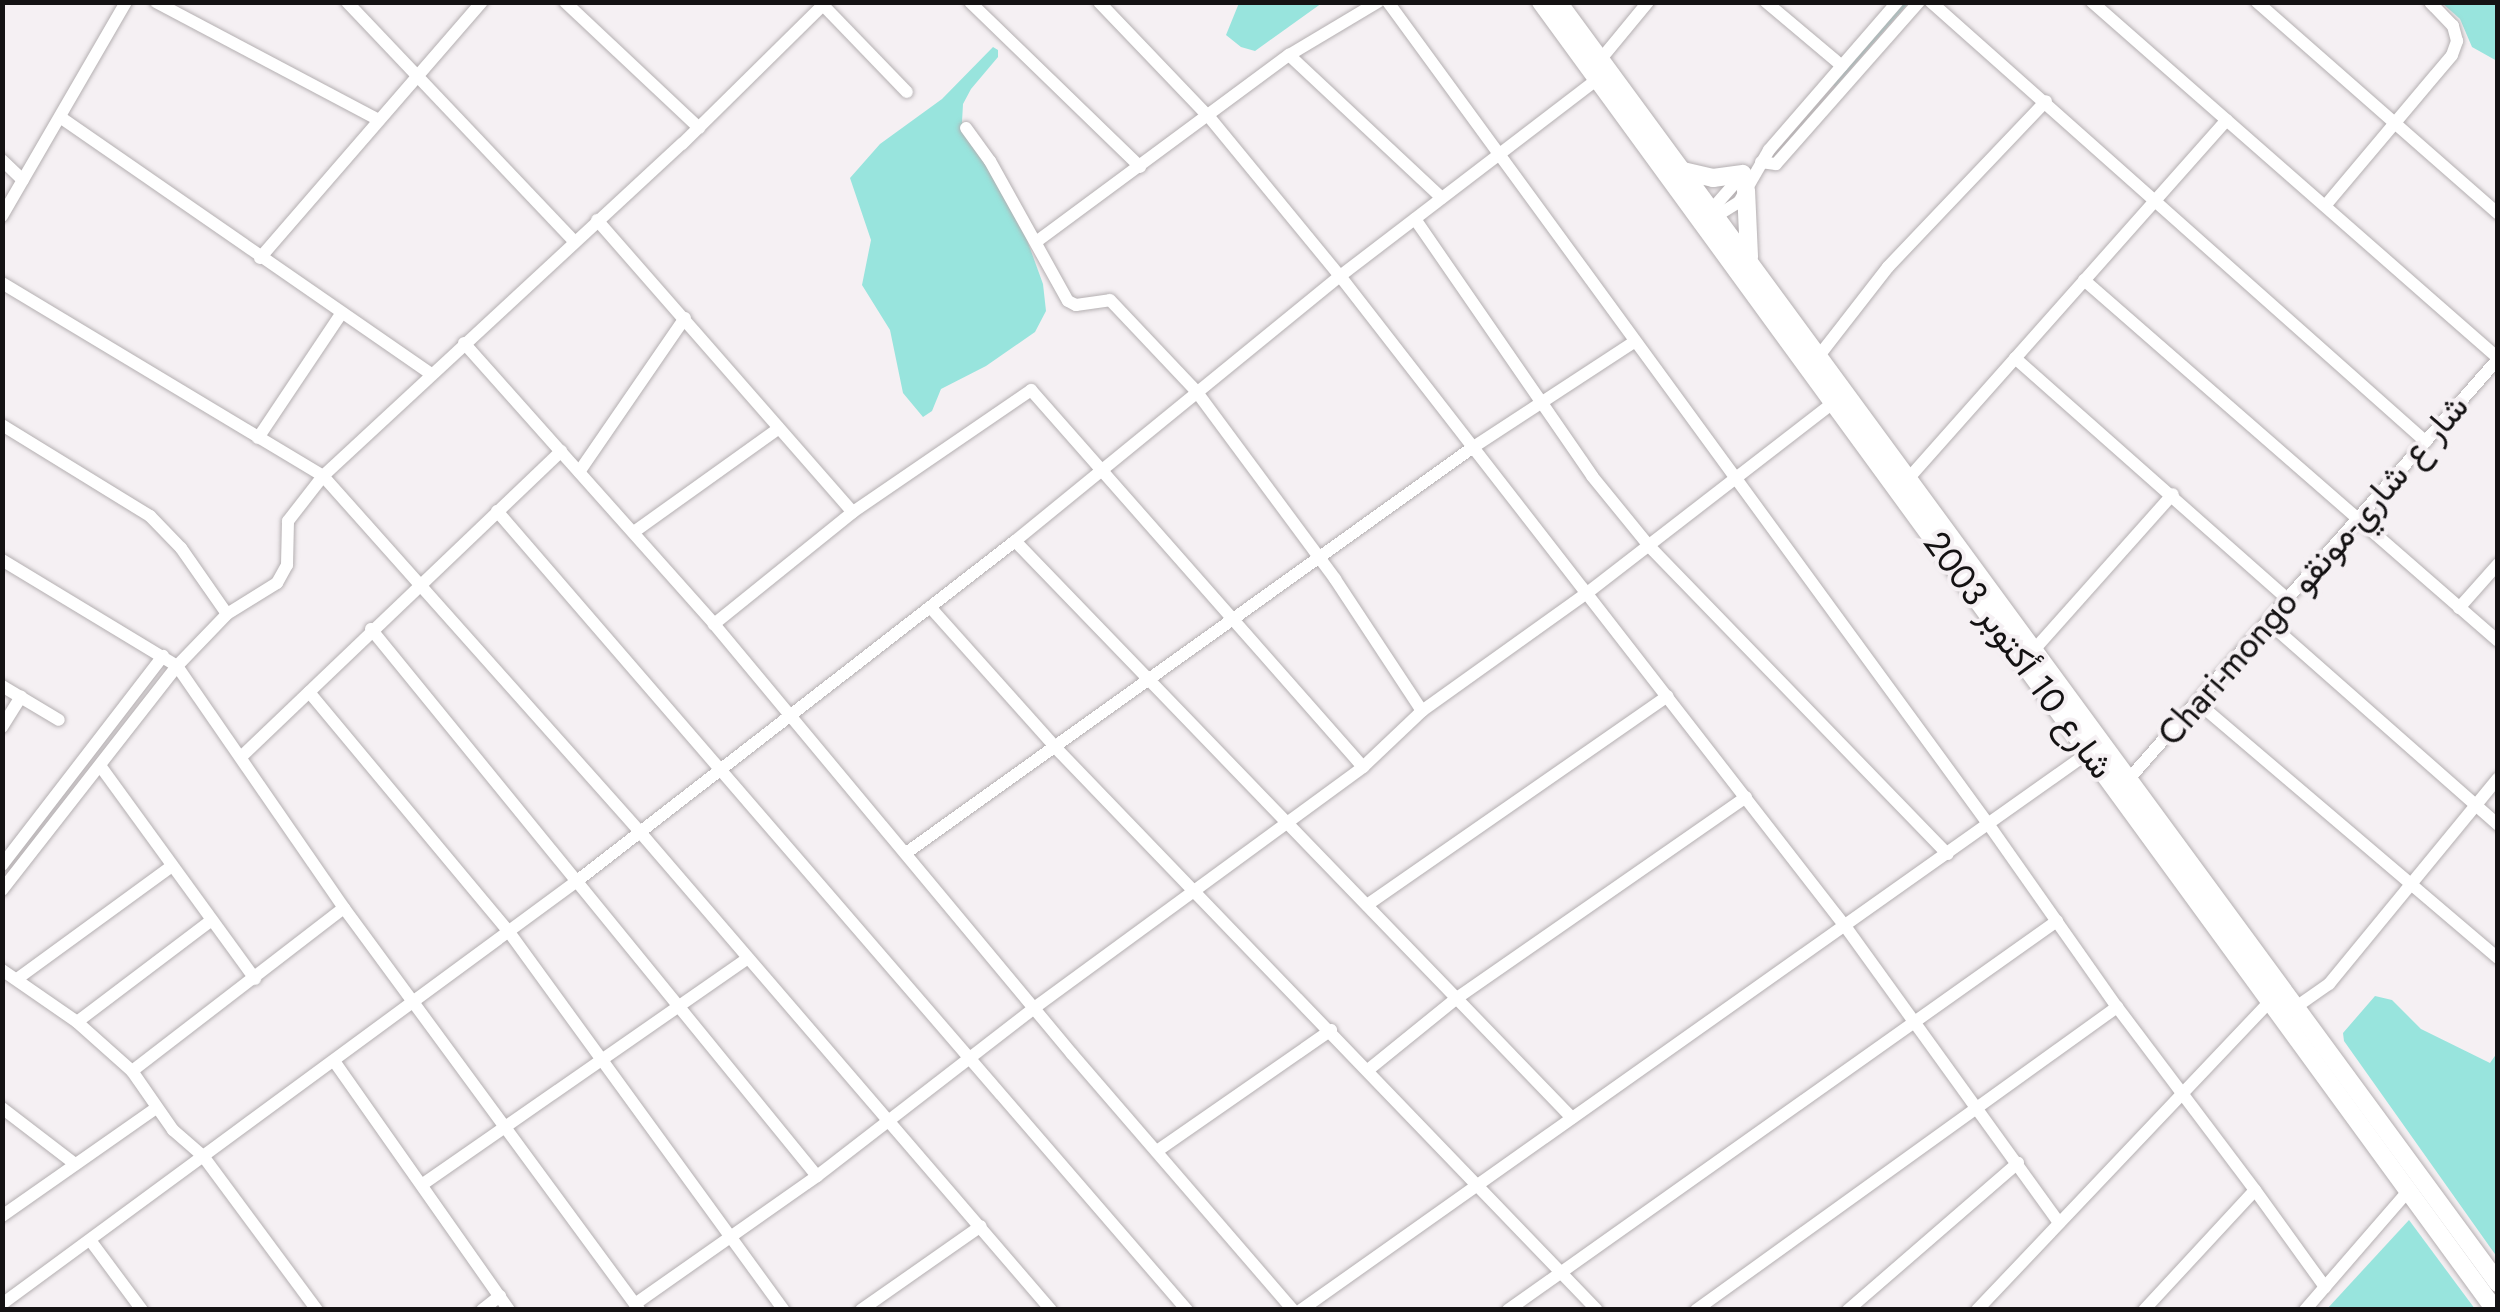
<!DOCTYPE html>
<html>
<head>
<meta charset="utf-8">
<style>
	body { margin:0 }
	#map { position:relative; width:2500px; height:1312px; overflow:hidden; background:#f5f0f3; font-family:Jost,Vazirmatn,sans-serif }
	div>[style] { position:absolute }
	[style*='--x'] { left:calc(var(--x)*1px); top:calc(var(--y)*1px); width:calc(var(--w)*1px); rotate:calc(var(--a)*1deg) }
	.water>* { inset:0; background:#98e4dd }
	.stream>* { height:2.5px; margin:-1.25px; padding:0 1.25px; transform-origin:1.25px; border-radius:1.25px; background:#98e4dd }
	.roads { filter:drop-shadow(0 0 2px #b4afb1) drop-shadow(0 0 2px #b4afb1) }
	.minor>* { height:12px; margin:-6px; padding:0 6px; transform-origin:6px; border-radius:6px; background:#fff }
	.highway>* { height:18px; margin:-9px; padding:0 9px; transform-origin:9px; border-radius:9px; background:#fff }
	span { translate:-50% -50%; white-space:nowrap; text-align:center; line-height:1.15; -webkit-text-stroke:8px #f5f0f3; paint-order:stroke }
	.street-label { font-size:35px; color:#141213 }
	.frame { position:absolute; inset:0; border:5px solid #141213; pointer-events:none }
</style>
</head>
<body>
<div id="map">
	<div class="water">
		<div style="clip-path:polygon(1239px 3px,1239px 2px,1322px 3px,1255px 51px,1241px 47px,1226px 35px)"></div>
		<div style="clip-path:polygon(2442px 3px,2497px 3px,2497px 61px,2472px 47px,2460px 19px)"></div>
		<div style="clip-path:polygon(993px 47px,998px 50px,998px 57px,971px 89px,963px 104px,962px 122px,1018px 215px,1043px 284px,1046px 311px,1035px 332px,986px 366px,941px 389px,932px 411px,923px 417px,903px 393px,890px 330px,862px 285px,871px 240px,850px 178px,880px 144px,942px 99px)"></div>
		<div style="clip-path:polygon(2375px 996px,2392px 1000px,2421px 1029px,2490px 1063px,2497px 1053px,2497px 1257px,2344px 1041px,2343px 1033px)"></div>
		<div style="clip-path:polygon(2409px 1220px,2475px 1309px,2327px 1309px)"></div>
	</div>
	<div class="stream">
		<div style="--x:1834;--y:84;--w:109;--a:-48.7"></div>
	</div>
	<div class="roads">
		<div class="minor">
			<div style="--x:156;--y:2;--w:252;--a:27.9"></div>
			<div style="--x:347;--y:2;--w:330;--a:46.5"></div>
			<div style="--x:565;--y:2;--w:184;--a:43.2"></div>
			<div style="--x:820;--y:2;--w:125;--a:46"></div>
			<div style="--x:970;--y:2;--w:237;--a:44.1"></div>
			<div style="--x:1099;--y:2;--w:161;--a:46.3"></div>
			<div style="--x:1210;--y:118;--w:205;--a:50.6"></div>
			<div style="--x:1340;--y:276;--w:823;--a:52.16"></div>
			<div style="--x:1845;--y:926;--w:366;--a:54.2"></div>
			<div style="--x:1388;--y:2;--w:1019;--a:53.86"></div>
			<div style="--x:1989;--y:825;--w:223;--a:54.9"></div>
			<div style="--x:2117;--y:1007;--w:229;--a:53"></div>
			<div style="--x:1766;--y:2;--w:99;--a:40.1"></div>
			<div style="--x:1931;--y:2;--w:662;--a:41.63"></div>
			<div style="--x:2092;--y:2;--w:540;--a:41.25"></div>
			<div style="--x:2257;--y:2;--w:321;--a:41.3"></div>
			<div style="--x:1289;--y:55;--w:209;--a:43.1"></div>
			<div style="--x:1601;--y:59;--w:74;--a:-50.5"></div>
			<div style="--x:60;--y:117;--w:451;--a:34.7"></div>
			<div style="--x:966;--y:128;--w:41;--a:54"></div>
			<div style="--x:990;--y:161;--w:160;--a:60.9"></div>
			<div style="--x:1068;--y:301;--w:9;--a:27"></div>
			<div style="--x:1076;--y:305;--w:34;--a:-8"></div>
			<div style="--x:1110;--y:300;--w:125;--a:46.6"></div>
			<div style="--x:1196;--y:391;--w:234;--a:53.5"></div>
			<div style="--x:1335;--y:579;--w:158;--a:56.6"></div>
			<div style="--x:2;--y:160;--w:29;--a:44"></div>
			<div style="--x:1761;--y:162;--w:15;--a:8"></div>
			<div style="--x:1776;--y:164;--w:216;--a:-48.6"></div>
			<div style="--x:2325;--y:206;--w:197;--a:-49.9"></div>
			<div style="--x:2452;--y:55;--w:15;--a:-70"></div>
			<div style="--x:2457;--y:41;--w:16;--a:-105"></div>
			<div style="--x:2453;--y:26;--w:33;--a:-134"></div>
			<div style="--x:2;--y:216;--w:247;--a:-59.9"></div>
			<div style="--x:1706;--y:216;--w:55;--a:-48.7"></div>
			<div style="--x:1415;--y:219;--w:312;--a:55.4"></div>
			<div style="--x:1592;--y:476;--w:90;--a:50.8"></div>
			<div style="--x:1649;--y:546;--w:429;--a:45.9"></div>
			<div style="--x:597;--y:220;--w:388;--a:48.8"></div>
			<div style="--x:853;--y:512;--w:179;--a:141.1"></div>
			<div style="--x:1710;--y:220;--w:34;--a:-32"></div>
			<div style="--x:1739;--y:202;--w:60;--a:-60"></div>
			<div style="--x:1769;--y:150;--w:196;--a:-49.1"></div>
			<div style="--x:1036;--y:242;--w:315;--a:-36.5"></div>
			<div style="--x:1289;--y:55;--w:104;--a:-30.8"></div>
			<div style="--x:260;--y:258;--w:339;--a:-49.1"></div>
			<div style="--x:2084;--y:280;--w:549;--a:41.09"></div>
			<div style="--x:2;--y:283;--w:375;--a:31"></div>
			<div style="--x:323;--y:476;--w:477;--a:48.3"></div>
			<div style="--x:640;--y:832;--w:630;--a:49.31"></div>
			<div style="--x:464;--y:343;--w:376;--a:48.3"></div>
			<div style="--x:714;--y:624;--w:560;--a:50.22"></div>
			<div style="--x:1072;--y:1054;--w:338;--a:49.2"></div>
			<div style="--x:1818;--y:357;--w:114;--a:-52.1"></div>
			<div style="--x:1888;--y:267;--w:229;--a:-46.4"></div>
			<div style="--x:2015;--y:358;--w:363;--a:41.5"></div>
			<div style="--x:2;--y:425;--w:174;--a:31.6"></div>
			<div style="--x:150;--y:516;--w:45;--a:45.9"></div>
			<div style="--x:181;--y:548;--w:80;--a:55.1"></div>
			<div style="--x:258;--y:438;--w:149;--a:-56.2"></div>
			<div style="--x:579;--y:472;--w:187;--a:-55.5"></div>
			<div style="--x:1908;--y:479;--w:480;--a:-48.4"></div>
			<div style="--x:497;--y:511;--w:1056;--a:49.19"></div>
			<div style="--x:853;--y:512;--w:216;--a:-34.4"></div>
			<div style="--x:1031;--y:390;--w:502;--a:48.63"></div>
			<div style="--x:634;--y:532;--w:178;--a:-35.6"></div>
			<div style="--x:1015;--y:541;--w:802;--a:46.01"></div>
			<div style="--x:2;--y:560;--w:205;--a:31.2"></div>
			<div style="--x:177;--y:666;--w:294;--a:55.4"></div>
			<div style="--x:344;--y:908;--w:499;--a:53.7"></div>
			<div style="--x:930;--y:607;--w:188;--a:48.2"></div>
			<div style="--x:1055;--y:747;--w:781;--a:46.09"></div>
			<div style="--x:2459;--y:608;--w:59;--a:-48.4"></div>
			<div style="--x:2268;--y:622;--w:307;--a:41.4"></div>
			<div style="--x:371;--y:629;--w:706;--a:50.81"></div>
			<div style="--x:2033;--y:651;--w:210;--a:-48.3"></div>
			<div style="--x:2;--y:686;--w:66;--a:30.8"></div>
			<div style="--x:309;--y:692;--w:312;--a:50.2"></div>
			<div style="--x:509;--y:932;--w:467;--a:54"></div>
			<div style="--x:2197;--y:702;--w:395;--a:40.4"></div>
			<div style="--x:2;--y:727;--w:36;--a:-58"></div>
			<div style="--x:241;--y:757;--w:443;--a:-43.7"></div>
			<div style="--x:101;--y:767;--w:262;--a:54"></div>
			<div style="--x:2128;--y:780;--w:560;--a:-48.69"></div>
			<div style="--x:906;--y:853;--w:696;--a:-35.59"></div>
			<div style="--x:1472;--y:448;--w:194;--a:-33.2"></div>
			<div style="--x:2;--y:865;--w:264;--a:-52.4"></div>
			<div style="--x:2;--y:890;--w:284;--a:-52"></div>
			<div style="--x:177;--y:666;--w:72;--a:-46.1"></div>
			<div style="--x:227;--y:614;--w:59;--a:-31.8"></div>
			<div style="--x:277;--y:583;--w:21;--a:-61"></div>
			<div style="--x:287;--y:565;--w:44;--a:-88.7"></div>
			<div style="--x:288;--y:521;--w:57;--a:-52.1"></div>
			<div style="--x:323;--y:476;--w:489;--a:-42.8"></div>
			<div style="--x:682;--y:144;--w:202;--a:-44.6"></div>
			<div style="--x:1367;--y:905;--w:366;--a:-34.8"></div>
			<div style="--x:2;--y:970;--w:91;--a:34.7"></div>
			<div style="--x:77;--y:1022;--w:74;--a:41.7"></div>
			<div style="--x:132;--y:1071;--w:72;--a:55.2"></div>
			<div style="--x:173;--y:1130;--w:40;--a:41"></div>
			<div style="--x:203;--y:1156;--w:192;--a:53.5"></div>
			<div style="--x:17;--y:979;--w:192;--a:-36.1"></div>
			<div style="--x:2289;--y:1012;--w:49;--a:-35"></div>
			<div style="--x:2329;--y:984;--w:266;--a:-50.6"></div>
			<div style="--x:77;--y:1022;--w:169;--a:-37.1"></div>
			<div style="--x:334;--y:1061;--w:304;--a:54.9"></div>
			<div style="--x:1368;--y:1070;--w:114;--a:-39"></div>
			<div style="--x:1457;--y:998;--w:352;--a:-34.8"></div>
			<div style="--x:132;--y:1071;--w:267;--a:-37.6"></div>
			<div style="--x:2;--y:1108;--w:92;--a:37.5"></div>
			<div style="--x:1157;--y:1151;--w:212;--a:-34.8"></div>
			<div style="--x:423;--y:1184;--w:394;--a:-34.8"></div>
			<div style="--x:2;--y:1216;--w:188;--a:-35"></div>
			<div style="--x:90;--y:1240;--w:87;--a:53.4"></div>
			<div style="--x:2;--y:1304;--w:714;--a:-36.34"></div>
			<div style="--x:577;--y:881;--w:554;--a:-37.82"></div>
			<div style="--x:1015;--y:541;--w:419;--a:-39.2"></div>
			<div style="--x:1340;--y:276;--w:331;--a:-37.4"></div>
			<div style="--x:635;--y:1304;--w:223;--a:-35.1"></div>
			<div style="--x:817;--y:1176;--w:274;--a:-37.7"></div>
			<div style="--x:1034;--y:1008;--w:408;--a:-36.2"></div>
			<div style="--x:1363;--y:767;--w:81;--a:-43.5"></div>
			<div style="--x:1422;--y:711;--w:203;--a:-35.6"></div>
			<div style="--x:1587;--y:593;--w:319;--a:-37.7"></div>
			<div style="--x:482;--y:1310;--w:23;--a:-38"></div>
			<div style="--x:861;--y:1310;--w:146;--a:-35"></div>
			<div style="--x:1301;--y:1310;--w:973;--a:-35.29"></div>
			<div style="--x:1508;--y:1310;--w:673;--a:-35.32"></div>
			<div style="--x:1696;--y:1310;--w:519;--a:-35.74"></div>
			<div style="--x:1848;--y:1310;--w:225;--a:-40.9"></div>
			<div style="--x:1977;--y:1310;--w:433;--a:-46.5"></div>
			<div style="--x:2144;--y:1310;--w:163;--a:-47.2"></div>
			<div style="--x:2255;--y:1190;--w:120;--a:54.2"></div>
			<div style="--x:2305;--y:1310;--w:157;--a:-49.1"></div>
		</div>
		<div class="highway">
			<div style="--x:1541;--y:2;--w:1619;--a:53.89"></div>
			<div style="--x:1558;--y:2;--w:1589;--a:53.73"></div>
			<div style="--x:1683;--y:171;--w:31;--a:13"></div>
			<div style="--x:1713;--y:178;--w:30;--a:-8"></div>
			<div style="--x:1746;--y:190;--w:67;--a:87.4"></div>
		</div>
	</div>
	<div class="street-label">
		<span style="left:2313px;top:570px;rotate:-49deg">Chari-mongo شار ع شاري-مونقو</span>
		<span style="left:2019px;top:655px;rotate:54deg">شارع 10 أكتوبر 2003</span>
	</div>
	<div class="frame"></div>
</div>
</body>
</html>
